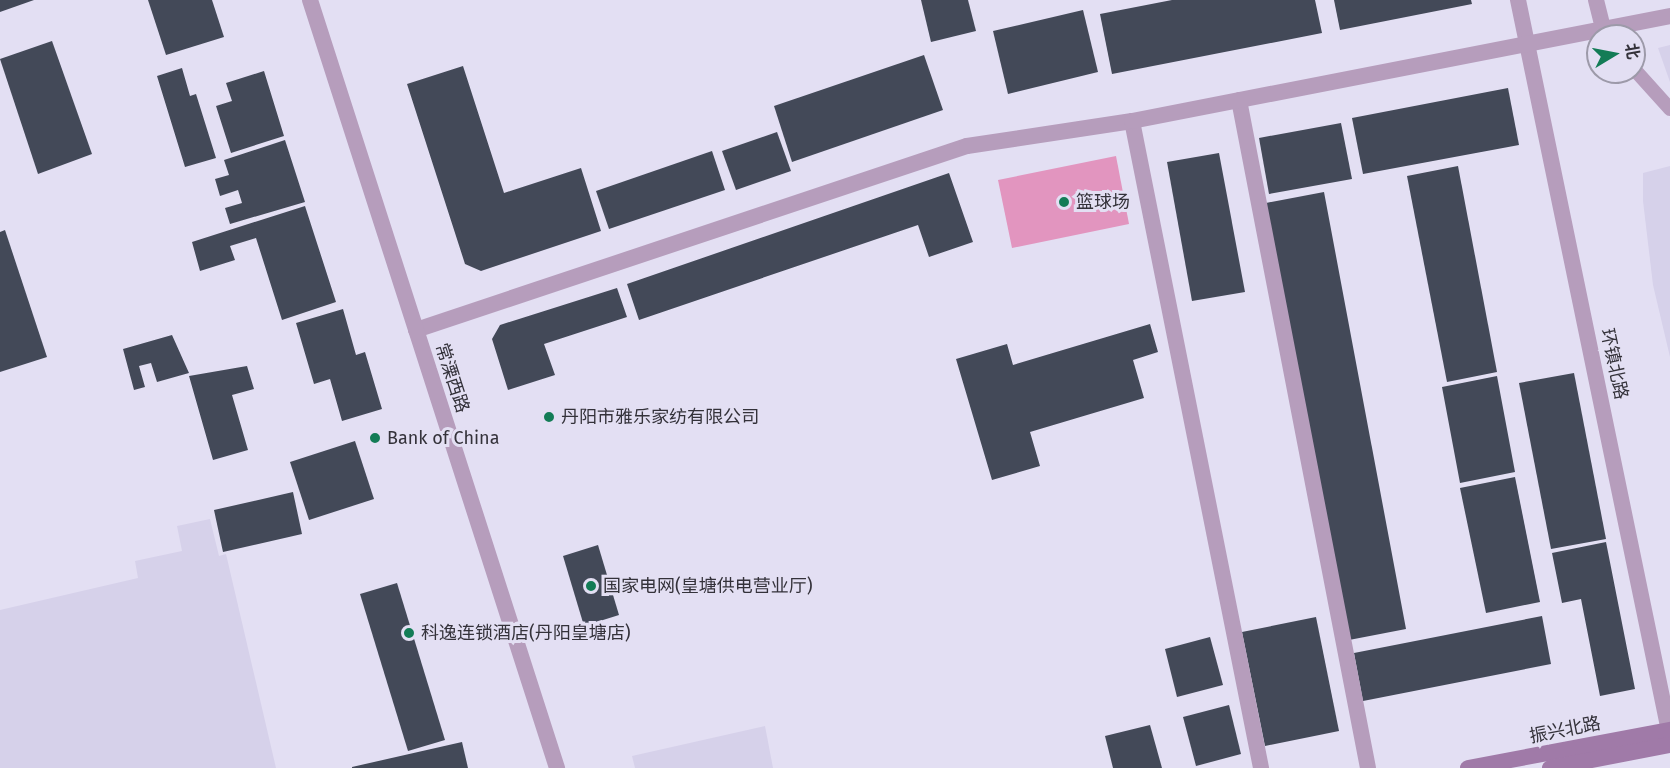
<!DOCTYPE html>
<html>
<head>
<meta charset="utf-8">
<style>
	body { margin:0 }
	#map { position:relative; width:1670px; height:768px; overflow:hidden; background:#e3dff3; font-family:"Fira Sans","Noto Sans SC",sans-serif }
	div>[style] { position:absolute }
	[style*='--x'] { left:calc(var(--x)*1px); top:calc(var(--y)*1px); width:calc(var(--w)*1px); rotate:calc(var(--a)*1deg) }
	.built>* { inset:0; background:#d6d1ea }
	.green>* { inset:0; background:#e295bf }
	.building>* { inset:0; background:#434958 }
	.service>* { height:14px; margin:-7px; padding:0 7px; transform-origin:7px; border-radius:7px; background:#b69dbc }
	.minor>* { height:16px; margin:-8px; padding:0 8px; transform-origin:8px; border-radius:8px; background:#b69dbc }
	.tertiary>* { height:16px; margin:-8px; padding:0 8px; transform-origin:8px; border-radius:8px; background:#b69dbc }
	.secondary>* { height:16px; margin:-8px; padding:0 8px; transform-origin:8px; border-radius:8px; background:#a07aa8 }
	.dots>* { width:16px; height:16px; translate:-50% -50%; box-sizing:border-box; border:3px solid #e3dff3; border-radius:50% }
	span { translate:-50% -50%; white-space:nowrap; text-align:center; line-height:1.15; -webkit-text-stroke:6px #e3dff3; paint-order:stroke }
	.poi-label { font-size:18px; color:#34323a }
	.left { translate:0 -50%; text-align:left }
	.street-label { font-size:18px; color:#34323a }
	.north { position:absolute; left:1586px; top:24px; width:60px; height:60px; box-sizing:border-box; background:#e3dff3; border:2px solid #9d9aa9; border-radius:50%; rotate:80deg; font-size:16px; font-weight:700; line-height:24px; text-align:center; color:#34323a }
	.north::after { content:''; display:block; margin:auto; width:21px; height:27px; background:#137c56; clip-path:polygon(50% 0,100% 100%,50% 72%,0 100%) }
</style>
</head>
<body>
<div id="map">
	<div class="built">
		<div style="clip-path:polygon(1670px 45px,1670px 82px,1658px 48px)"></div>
		<div style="clip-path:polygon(1670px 166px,1670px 357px,1653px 285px,1643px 201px,1643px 173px)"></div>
		<div style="clip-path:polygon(210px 519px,219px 556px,226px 554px,276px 768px,0 768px,0 610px,138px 578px,135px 561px,182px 551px,177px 526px)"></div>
		<div style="clip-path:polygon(765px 726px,773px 768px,635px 768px,632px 756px)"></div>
	</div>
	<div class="green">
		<div style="clip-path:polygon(1116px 156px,1129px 224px,1012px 248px,998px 180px)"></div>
	</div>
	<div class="building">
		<div style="clip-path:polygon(0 0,34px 0,0 12px)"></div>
		<div style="clip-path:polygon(148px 0,212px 0,224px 37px,166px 55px)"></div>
		<div style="clip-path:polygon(921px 0,968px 0,976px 31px,931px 42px)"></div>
		<div style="clip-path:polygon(1172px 0,1315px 0,1322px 33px,1112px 74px,1100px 14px)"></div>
		<div style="clip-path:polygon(1334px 0,1471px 0,1472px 4px,1340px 30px)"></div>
		<div style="clip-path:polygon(1083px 10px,1098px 72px,1008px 94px,993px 31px)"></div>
		<div style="clip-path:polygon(52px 41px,92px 154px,38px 174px,0 59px)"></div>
		<div style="clip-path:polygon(924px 55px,943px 110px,792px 162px,774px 106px)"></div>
		<div style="clip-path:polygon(463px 66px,504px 193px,581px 168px,601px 231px,481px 271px,465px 264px,407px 84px)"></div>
		<div style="clip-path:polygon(182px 68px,190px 96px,196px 94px,216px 158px,185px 167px,157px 76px)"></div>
		<div style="clip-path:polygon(264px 71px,284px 136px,231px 153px,216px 106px,232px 101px,226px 83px)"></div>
		<div style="clip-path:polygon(1508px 88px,1519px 145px,1363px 174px,1352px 118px)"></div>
		<div style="clip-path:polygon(1341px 123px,1352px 179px,1269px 194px,1259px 138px)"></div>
		<div style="clip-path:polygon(777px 132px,791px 171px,736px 190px,722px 151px)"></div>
		<div style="clip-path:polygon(285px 140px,305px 202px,230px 224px,225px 208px,242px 203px,238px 190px,220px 196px,215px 179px,229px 175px,224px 160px)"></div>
		<div style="clip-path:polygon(712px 151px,725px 190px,609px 229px,596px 191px)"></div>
		<div style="clip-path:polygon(1219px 153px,1245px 292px,1192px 301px,1167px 162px)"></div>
		<div style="clip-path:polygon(1458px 166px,1497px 372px,1447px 382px,1407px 176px)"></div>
		<div style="clip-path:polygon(949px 173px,973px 242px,929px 257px,918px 225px,639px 320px,627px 284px)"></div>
		<div style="clip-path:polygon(1324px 192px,1406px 629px,1349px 640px,1266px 203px)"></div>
		<div style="clip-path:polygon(305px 206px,336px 302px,282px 320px,256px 238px,230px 246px,235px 260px,200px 271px,192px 242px)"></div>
		<div style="clip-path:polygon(5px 230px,47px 357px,0 372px,0 232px)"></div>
		<div style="clip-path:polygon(617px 288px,627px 317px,544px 344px,555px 375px,508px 390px,492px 339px,500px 325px)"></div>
		<div style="clip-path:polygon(343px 309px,356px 355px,365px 352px,382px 409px,342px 421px,330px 379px,314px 384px,296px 323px)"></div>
		<div style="clip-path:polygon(1150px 324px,1158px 352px,1133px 360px,1144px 398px,1030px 432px,1040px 466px,992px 480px,956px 359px,1007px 344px,1013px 365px)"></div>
		<div style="clip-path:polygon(172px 335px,189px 373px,157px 382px,151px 363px,139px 366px,145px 387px,134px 390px,123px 349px)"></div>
		<div style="clip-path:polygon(247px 366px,254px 389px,232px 395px,248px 450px,213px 460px,189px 376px)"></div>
		<div style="clip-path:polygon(1574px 373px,1606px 539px,1551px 549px,1519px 383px)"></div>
		<div style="clip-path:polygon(1497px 376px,1515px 472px,1460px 483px,1442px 387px)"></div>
		<div style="clip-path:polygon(355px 441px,374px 499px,309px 520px,290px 462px)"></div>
		<div style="clip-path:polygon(1515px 477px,1540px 602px,1486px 613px,1460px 488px)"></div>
		<div style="clip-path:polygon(293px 492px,302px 534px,223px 552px,214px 510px)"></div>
		<div style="clip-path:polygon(1606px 542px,1635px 689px,1600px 696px,1581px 599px,1562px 603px,1552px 553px)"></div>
		<div style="clip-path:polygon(598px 545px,619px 615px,584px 626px,563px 556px)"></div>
		<div style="clip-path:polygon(397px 583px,445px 740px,408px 751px,360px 594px)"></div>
		<div style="clip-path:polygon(1542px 616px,1551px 664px,1363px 701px,1354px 653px)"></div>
		<div style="clip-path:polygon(1316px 617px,1339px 731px,1265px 746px,1242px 632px)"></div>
		<div style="clip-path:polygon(1210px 637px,1223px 685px,1177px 697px,1165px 649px)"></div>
		<div style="clip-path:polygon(1229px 705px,1241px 754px,1196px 766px,1183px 717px)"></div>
		<div style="clip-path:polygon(1150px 725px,1162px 768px,1113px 768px,1105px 736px)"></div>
		<div style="clip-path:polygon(462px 742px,468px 768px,352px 768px,352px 767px)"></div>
	</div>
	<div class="service">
		<div style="--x:1634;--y:69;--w:54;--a:48"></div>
	</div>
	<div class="minor">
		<div style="--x:1518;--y:0;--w:752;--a:78.33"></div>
		<div style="--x:1596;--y:0;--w:29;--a:76"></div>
		<div style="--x:1239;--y:100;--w:680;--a:79.07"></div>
		<div style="--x:1132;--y:121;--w:660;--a:78.72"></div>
		<div style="--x:416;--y:330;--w:581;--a:-18.47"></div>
		<div style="--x:967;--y:146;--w:167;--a:-8.6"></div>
		<div style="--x:1132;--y:121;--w:548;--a:-11.04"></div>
	</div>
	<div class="tertiary">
		<div style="--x:310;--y:0;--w:807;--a:72.17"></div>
	</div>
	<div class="secondary">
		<div style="--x:1468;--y:768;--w:206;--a:-10.7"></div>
		<div style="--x:1550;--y:768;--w:122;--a:-10.9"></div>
	</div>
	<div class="dots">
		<div style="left:1064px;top:202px;background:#137c56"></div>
		<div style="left:549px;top:417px;background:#137c56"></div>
		<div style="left:375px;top:438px;background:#137c56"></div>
		<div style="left:591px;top:586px;background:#137c56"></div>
		<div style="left:409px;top:633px;background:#137c56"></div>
	</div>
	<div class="poi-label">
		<span class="left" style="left:1076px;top:202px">篮球场</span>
		<span class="left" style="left:561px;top:417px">丹阳市雅乐家纺有限公司</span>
		<span class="left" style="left:387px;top:438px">Bank of China</span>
		<span class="left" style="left:603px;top:586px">国家电网(皇塘供电营业厅)</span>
		<span class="left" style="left:421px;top:633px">科逸连锁酒店(丹阳皇塘店)</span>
	</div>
	<div class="street-label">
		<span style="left:1614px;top:364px;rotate:78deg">环镇北路</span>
		<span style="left:452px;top:378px;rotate:72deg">常溧西路</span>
		<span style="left:1565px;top:730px;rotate:-11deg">振兴北路</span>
	</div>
	<div class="north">北</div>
</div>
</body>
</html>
